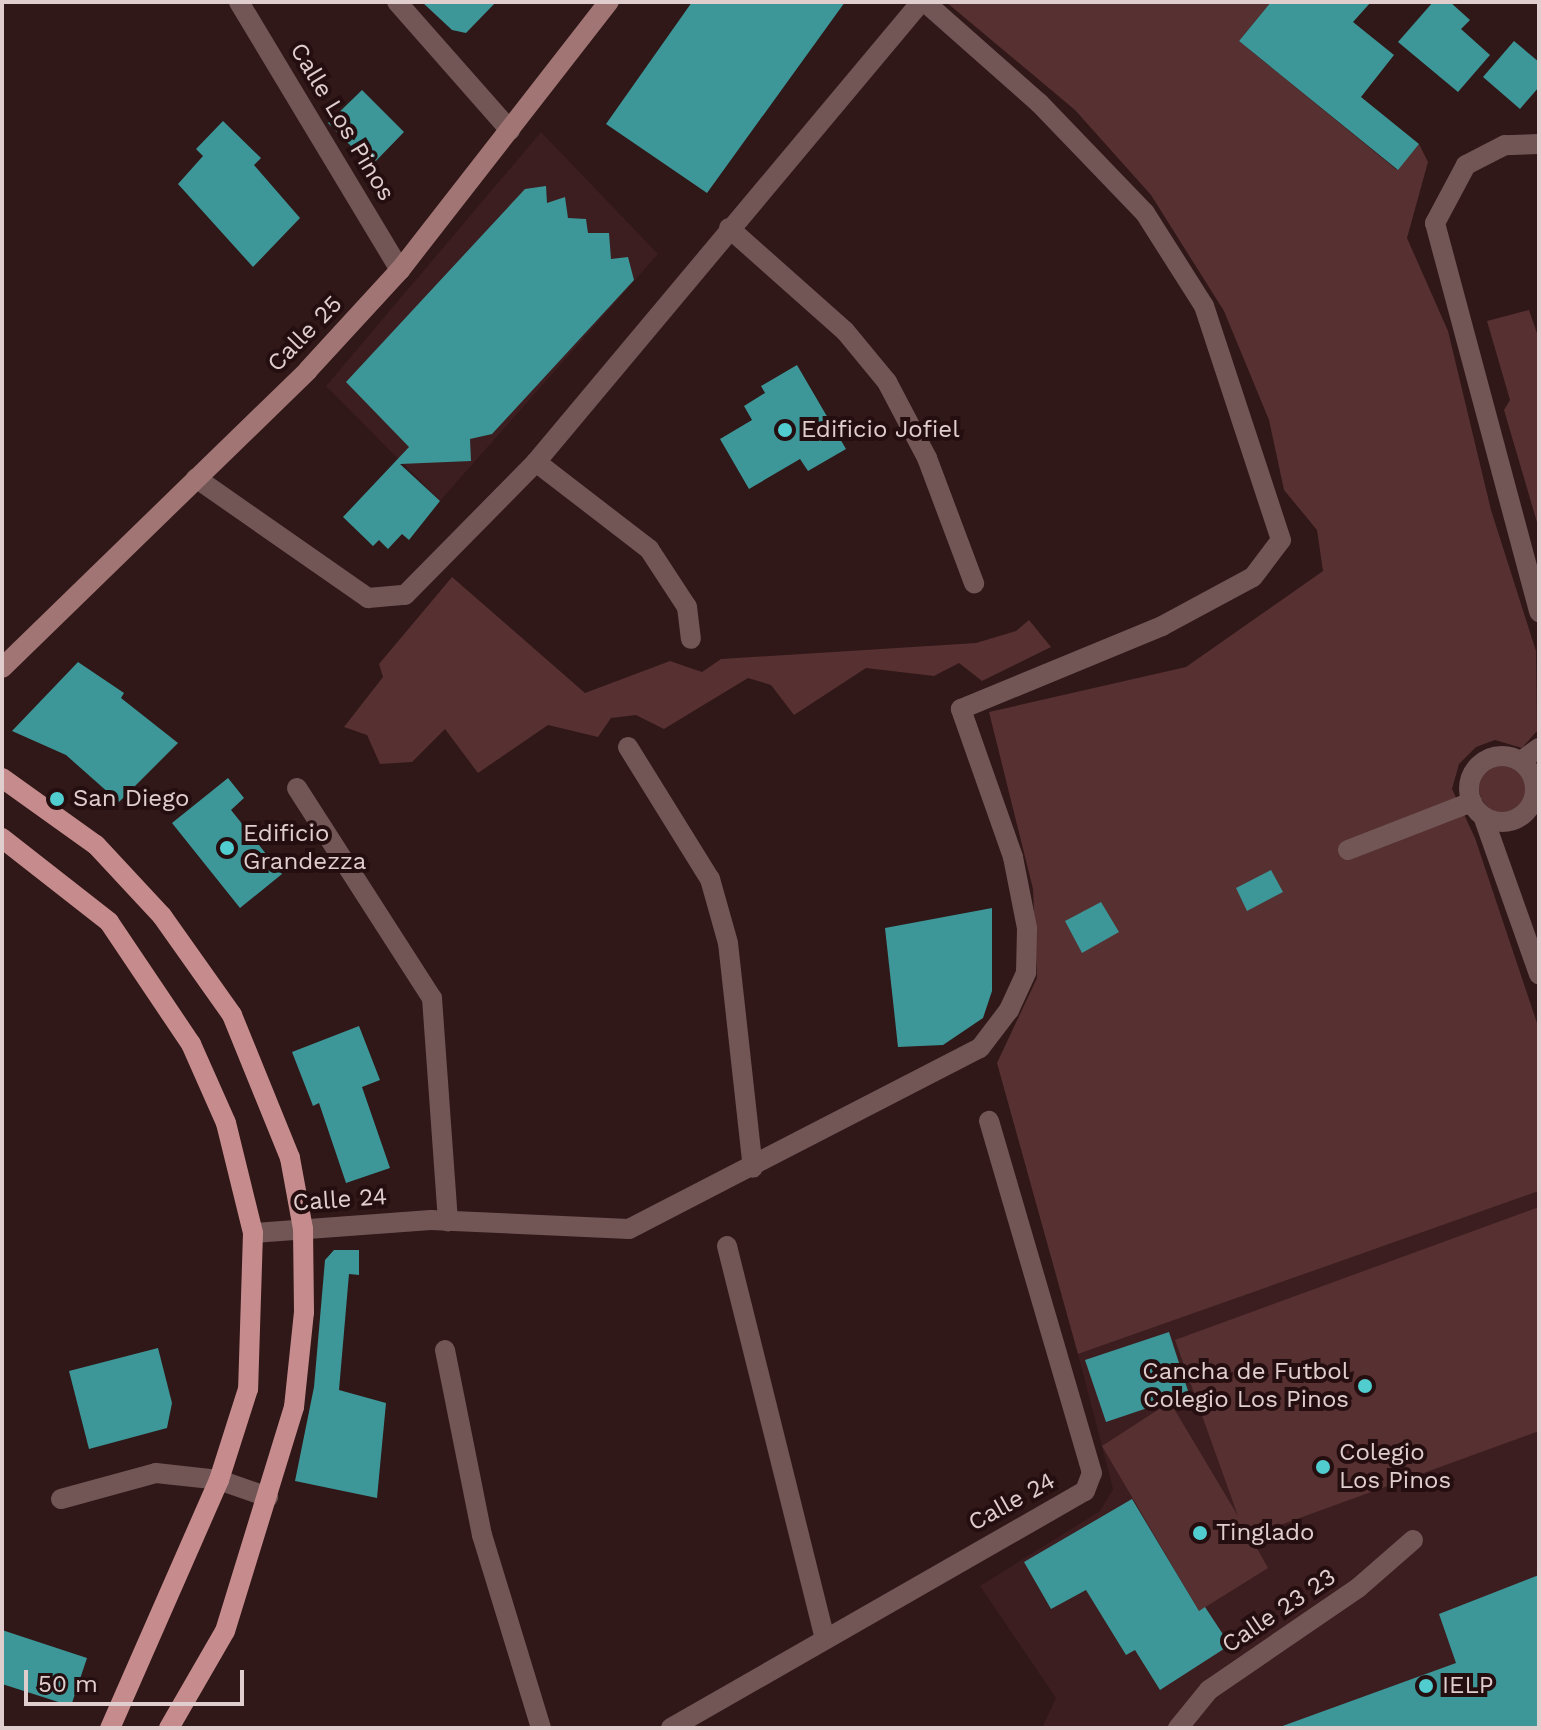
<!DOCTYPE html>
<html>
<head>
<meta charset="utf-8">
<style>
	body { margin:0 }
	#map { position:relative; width:1541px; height:1730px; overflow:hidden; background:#301718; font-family:"Work Sans",sans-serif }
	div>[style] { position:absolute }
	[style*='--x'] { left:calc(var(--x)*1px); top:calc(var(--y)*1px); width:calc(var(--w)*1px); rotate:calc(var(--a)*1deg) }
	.built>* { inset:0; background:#3d1e20 }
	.green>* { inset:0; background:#573031 }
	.round { border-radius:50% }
	.building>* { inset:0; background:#3d9697 }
	.street>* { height:20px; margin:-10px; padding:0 10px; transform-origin:10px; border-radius:10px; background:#725656 }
	.street>.ring { margin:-10px; padding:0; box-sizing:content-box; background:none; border:20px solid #725656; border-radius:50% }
	.secondary>* { height:20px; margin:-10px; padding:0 10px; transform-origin:10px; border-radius:10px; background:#a27575 }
	.primary>* { height:20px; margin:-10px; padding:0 10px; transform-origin:10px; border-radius:10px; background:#c68c8d }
	.dots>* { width:22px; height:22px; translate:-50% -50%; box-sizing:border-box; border:4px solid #250e0f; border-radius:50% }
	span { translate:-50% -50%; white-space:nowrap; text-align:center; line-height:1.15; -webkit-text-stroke:8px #250e0f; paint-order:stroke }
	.street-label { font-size:24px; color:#e0cece }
	.poi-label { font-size:24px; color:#e0cece }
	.left { translate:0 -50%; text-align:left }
	.right { translate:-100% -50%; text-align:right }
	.frame { position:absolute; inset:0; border:4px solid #e0cece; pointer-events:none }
	.scale { position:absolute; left:24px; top:1670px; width:220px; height:36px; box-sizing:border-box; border:4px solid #e0cece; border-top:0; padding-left:10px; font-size:24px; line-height:28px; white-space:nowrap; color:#e0cece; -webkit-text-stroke:6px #250e0f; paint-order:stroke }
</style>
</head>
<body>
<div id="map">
	<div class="built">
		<div style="clip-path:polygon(541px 132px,658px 254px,440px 501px,326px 386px)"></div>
		<div style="clip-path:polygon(1539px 1191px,1539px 1728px,1042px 1728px,1056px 1698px,980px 1586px,1100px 1511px,1113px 1489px,1078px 1354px)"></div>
	</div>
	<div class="green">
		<div style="clip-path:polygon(946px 2px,1271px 2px,1239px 41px,1397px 170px,1419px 144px,1428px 162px,1407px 238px,1448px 331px,1491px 510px,1536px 651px,1537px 731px,1522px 748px,1495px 740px,1476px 747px,1459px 764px,1452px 789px,1475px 838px,1539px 1029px,1539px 1191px,1078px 1354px,997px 1063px,1037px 978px,1033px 889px,989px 712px,1186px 667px,1323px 571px,1317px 530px,1284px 490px,1269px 420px,1224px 311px,1151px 195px,1075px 110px)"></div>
		<div style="clip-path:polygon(1529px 310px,1539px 339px,1539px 529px,1504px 410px,1510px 400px,1487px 321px)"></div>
		<div style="clip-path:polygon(452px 577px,585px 693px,670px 661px,702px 672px,721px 659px,976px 643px,1016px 631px,1029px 620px,1051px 647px,982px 681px,959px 663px,934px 676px,866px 668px,794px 715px,771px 685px,748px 678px,664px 729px,636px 715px,611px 718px,598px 737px,548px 725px,478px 773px,445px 729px,412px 762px,380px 764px,367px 735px,344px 727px,383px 677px,379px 664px)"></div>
		<div class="round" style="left:1479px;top:763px;width:50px;height:50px"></div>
		<div style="clip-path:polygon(1539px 1207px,1539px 1431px,1250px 1536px,1268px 1568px,1199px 1611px,1102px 1446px,1170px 1402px,1238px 1516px,1175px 1340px)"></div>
	</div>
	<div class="building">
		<div style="clip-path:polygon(422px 2px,496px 2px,466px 33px,452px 30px)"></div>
		<div style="clip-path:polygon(692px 2px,845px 2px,707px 193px,606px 124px)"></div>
		<div style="clip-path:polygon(1271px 2px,1371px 2px,1353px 22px,1394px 55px,1361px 97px,1419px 144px,1398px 170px,1239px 41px)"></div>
		<div style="clip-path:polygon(1433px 2px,1450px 2px,1470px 20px,1461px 29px,1490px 55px,1458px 92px,1398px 42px)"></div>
		<div style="clip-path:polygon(1514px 41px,1539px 62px,1539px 87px,1520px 109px,1483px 77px)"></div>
		<div style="clip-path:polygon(362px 90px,404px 132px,371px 166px,328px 123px)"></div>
		<div style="clip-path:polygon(223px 121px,261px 158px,254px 165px,300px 218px,253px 267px,178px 184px,203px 156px,196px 149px)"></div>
		<div style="clip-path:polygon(546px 186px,547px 203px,565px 197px,568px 218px,586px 219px,588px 233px,609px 233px,611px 259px,628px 257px,634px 280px,492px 434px,470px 439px,471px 461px,400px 464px,440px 501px,409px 540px,402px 534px,388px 549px,379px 540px,373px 546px,343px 517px,409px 447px,346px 382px,525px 189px)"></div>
		<div style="clip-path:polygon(797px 365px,846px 449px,808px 471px,800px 459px,749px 489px,720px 439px,752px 420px,744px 406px,765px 393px,761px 386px)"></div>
		<div style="clip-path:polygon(78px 662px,124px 693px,121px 698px,178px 743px,119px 802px,66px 755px,12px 731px)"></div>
		<div style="clip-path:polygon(228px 778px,244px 798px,231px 810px,282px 874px,240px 908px,172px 823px)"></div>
		<div style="clip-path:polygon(1271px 870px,1283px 892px,1247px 911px,1236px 888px)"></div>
		<div style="clip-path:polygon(1101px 902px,1119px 932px,1082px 953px,1065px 921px)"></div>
		<div style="clip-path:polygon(992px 908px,992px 991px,983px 1018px,943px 1045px,898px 1047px,885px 928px)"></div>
		<div style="clip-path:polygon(359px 1026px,380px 1080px,362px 1087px,390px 1168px,346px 1183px,319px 1103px,313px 1106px,292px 1052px)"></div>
		<div style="clip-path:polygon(334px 1250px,359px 1250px,359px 1275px,349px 1274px,339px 1390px,386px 1403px,377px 1498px,295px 1481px,314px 1387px,325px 1260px)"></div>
		<div style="clip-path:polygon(1169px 1332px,1189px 1394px,1106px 1422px,1085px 1360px)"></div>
		<div style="clip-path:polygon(158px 1348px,172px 1403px,167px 1428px,89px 1449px,69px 1371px)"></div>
		<div style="clip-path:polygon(1132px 1499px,1199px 1611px,1205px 1607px,1230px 1645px,1160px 1690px,1135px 1650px,1126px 1655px,1086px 1590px,1051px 1609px,1024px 1562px)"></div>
		<div style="clip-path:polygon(1539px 1575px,1539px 1728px,1277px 1728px,1456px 1663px,1439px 1614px)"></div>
		<div style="clip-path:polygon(2px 1630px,87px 1658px,71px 1706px,2px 1684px)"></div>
	</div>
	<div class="street">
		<div style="--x:239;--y:2;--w:313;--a:59"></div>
		<div style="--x:397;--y:2;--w:171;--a:48.6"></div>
		<div style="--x:1539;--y:144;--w:34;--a:178"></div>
		<div style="--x:1505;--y:145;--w:44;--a:152.9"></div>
		<div style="--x:1466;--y:165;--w:66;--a:118.1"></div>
		<div style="--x:1435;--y:223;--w:403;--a:75"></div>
		<div style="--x:729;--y:228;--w:155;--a:41.6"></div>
		<div style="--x:845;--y:331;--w:66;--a:50.5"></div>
		<div style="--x:887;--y:382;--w:86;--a:62.2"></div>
		<div style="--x:927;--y:458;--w:134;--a:69.4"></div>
		<div style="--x:536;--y:462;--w:143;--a:37.6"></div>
		<div style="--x:649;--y:549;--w:69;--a:56.8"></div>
		<div style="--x:687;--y:607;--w:32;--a:83"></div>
		<div style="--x:196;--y:478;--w:210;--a:34.9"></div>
		<div style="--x:368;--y:598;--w:37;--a:-5"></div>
		<div style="--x:405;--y:595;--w:187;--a:-45.4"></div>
		<div style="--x:536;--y:462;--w:600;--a:-50.07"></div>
		<div style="--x:628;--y:747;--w:155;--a:58.2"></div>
		<div style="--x:710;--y:879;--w:66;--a:74.3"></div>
		<div style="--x:728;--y:943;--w:226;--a:83.7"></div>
		<div class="ring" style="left:1469px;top:756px;width:46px;height:46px"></div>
		<div style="--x:1521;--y:761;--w:22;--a:-36"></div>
		<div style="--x:297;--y:788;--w:250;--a:57.3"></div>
		<div style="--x:432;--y:998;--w:224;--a:85.9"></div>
		<div style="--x:1483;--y:816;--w:168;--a:70.5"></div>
		<div style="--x:1348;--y:850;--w:133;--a:-21.2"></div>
		<div style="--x:253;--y:1233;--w:178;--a:-4.2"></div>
		<div style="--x:431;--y:1220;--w:198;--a:2.6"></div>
		<div style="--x:629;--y:1229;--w:395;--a:-27.3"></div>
		<div style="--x:980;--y:1048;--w:48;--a:-52.7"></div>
		<div style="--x:1009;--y:1010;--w:41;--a:-65.3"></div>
		<div style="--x:1026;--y:973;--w:45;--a:-88.7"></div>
		<div style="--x:1027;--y:928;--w:72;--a:-101.2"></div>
		<div style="--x:1013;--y:857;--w:157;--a:-109.4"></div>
		<div style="--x:961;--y:709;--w:217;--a:-22.4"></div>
		<div style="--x:1162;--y:626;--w:103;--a:-28.3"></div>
		<div style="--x:1253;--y:577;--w:46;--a:-52.9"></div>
		<div style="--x:1281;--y:540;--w:246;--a:-108.2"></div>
		<div style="--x:1204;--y:306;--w:110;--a:-122.4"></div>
		<div style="--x:1145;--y:213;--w:153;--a:-133.9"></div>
		<div style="--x:1039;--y:103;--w:152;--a:-138.5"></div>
		<div style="--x:727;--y:1246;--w:402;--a:76"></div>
		<div style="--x:445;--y:1350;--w:189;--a:78.7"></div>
		<div style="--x:482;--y:1535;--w:202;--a:73"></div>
		<div style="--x:61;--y:1499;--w:98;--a:-15.3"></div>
		<div style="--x:156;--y:1473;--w:63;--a:6.3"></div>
		<div style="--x:219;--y:1480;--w:52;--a:19.1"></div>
		<div style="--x:671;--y:1728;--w:477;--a:-29.8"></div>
		<div style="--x:1085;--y:1491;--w:19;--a:-69"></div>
		<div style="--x:1092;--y:1473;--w:367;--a:-106.3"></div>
		<div style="--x:1178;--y:1728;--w:49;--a:-50.8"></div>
		<div style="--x:1209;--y:1690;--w:181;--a:-34.4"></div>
		<div style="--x:1358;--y:1588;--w:73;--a:-41.1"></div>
	</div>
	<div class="secondary">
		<div style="--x:2;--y:668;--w:427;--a:-44.2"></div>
		<div style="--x:308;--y:370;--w:136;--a:-47.4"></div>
		<div style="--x:400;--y:270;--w:340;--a:-52.1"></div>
	</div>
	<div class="primary">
		<div style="--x:2;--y:778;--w:115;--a:35.5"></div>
		<div style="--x:96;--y:845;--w:97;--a:47.1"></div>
		<div style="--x:162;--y:916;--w:121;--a:54.7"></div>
		<div style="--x:232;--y:1015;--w:154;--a:67.9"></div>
		<div style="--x:290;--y:1158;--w:72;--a:79.6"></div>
		<div style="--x:303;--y:1229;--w:83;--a:89.3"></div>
		<div style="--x:304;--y:1312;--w:96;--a:96"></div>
		<div style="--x:294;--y:1407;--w:234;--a:107.1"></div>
		<div style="--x:225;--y:1631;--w:112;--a:120"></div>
		<div style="--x:2;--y:838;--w:136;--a:38.1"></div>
		<div style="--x:109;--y:922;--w:147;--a:56.1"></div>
		<div style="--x:191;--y:1044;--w:86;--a:66.1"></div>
		<div style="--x:226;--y:1123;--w:113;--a:76.2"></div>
		<div style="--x:253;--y:1233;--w:156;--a:91.8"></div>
		<div style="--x:248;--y:1389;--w:96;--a:107.7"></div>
		<div style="--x:219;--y:1480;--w:271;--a:113.7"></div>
	</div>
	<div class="dots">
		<div style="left:785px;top:430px;background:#52cdcf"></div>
		<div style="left:57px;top:799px;background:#52cdcf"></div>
		<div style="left:227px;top:848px;background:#52cdcf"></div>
		<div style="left:1365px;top:1386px;background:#52cdcf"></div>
		<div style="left:1323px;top:1467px;background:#52cdcf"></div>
		<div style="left:1200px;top:1533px;background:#52cdcf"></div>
		<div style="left:1426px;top:1686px;background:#52cdcf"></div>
	</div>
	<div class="street-label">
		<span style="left:342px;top:122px;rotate:59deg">Calle Los Pinos</span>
		<span style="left:305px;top:334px;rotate:-46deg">Calle 25</span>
		<span style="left:340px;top:1200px;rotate:-4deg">Calle 24</span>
		<span style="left:1012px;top:1502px;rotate:-29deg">Calle 24</span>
		<span style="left:1279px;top:1611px;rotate:-34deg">Calle 23 23</span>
	</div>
	<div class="poi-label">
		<span class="left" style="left:801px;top:430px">Edificio Jofiel</span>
		<span class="left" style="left:73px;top:799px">San Diego</span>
		<span class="left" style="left:243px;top:848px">Edificio<br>Grandezza</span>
		<span class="right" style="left:1349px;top:1386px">Cancha de Futbol<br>Colegio Los Pinos</span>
		<span class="left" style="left:1339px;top:1467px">Colegio<br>Los Pinos</span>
		<span class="left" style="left:1216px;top:1533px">Tinglado</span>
		<span class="left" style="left:1442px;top:1686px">IELP</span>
	</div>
	<div class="frame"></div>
	<div class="scale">50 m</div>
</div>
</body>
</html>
